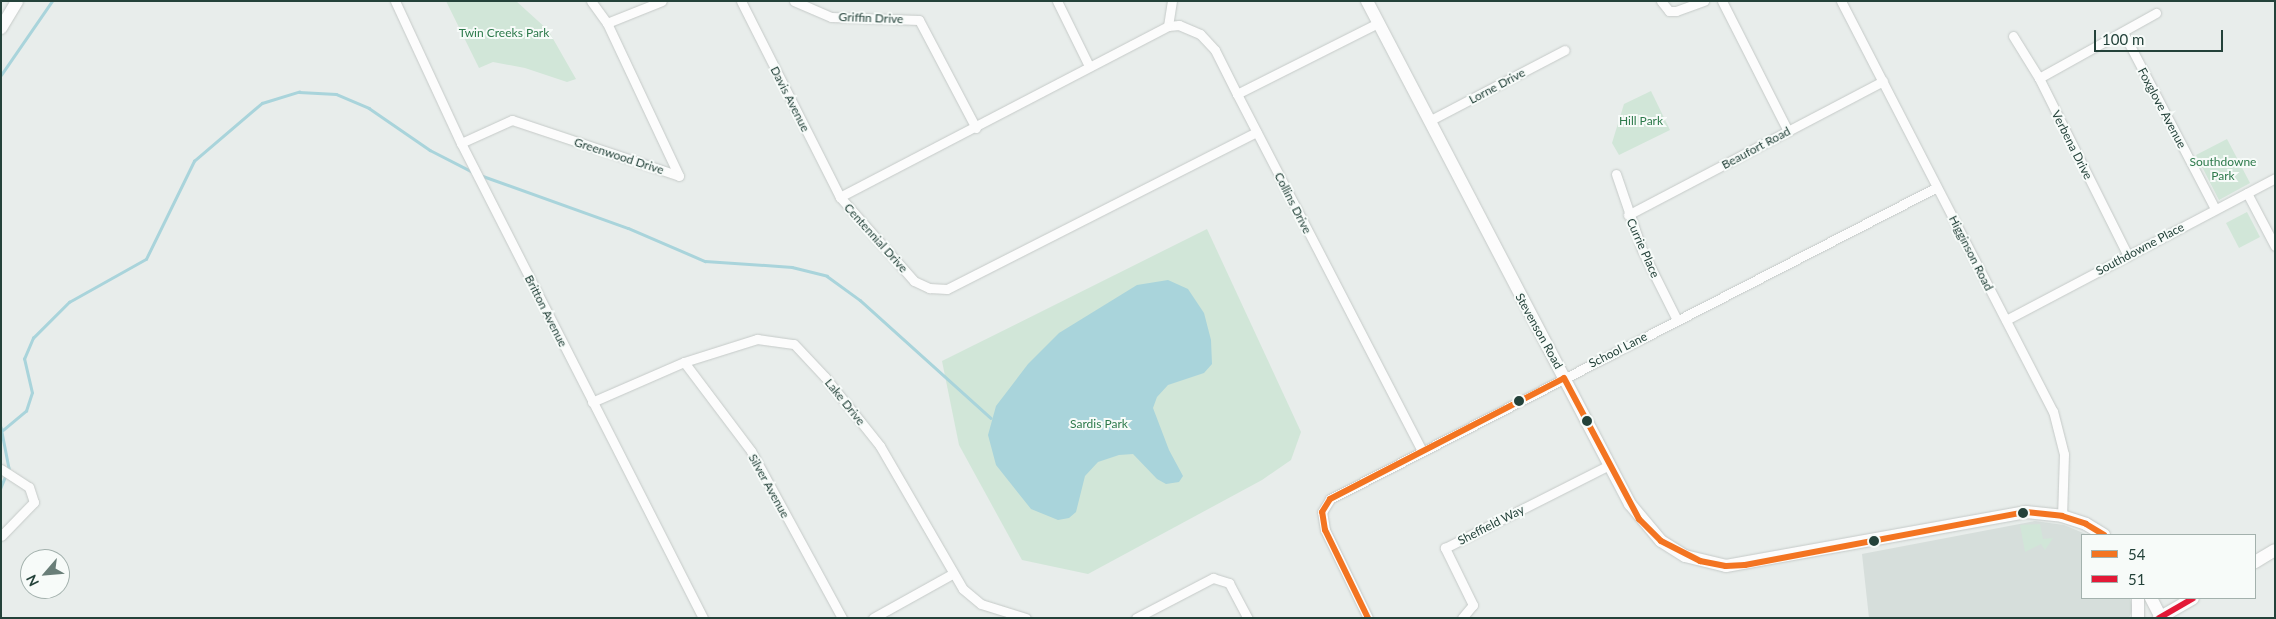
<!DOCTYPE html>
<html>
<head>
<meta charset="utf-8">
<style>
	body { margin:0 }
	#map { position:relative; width:2276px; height:619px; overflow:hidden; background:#e8edeb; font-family:Lato,sans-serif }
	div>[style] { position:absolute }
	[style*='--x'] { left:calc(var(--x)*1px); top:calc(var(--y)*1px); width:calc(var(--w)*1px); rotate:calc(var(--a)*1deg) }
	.built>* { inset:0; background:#d6dedb }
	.green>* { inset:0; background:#d1e6d8 }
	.water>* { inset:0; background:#a9d4db }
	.stream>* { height:2.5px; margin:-1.25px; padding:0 1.25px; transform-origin:1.25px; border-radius:1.25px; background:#a9d4db }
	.roads { filter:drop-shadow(0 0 1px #c5cac8) drop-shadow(0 0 1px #c5cac8) }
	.street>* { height:9px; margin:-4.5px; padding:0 4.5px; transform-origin:4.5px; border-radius:4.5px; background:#fcfcfc }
	.secondary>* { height:12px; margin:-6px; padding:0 6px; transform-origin:6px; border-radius:6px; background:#fcfcfc }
	.bus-1>* { height:6px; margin:-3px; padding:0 3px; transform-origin:3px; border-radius:3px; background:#f37421 }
	.bus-2>* { height:6px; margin:-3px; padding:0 3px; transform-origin:3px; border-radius:3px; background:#e31937 }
	.dots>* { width:14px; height:14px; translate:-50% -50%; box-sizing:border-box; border:2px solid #f7fbf9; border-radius:50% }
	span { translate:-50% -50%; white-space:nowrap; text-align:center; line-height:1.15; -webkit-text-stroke:4px #f7fbf9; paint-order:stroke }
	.street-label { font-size:12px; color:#24423a }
	.park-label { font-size:12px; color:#2d7a4b }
	.frame { position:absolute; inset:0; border:2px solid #24423a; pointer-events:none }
	.legend { position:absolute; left:2081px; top:534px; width:175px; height:65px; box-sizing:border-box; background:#f7fbf9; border:1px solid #a3b1ad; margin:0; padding:6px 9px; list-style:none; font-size:15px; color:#24423a }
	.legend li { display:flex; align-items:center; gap:10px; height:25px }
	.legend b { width:25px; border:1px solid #a3b1ad }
	.north { position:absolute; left:20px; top:549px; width:50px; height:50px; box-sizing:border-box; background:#f7fbf9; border:1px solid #a3b1ad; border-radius:50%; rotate:243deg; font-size:14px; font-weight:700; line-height:20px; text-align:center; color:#24423a }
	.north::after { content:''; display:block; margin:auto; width:18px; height:22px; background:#697e78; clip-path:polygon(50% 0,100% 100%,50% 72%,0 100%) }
	.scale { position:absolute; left:2094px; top:30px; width:129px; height:22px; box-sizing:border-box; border:2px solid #24423a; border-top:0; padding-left:6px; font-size:15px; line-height:18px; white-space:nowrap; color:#24423a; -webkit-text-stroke:4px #f7fbf9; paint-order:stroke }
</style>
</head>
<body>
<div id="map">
	<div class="built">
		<div style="clip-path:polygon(2035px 521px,2064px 525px,2088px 535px,2082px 535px,2082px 598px,2130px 598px,2133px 609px,2129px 618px,1869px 618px,1862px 554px)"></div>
	</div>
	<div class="green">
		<div style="clip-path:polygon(446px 1px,516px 1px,548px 30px,576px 79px,567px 82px,525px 68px,493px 62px,479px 68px)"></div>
		<div style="clip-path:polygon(1651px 91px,1670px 130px,1619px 155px,1612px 143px,1624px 104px)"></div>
		<div style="clip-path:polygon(2227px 139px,2250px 183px,2219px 200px,2196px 155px)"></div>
		<div style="clip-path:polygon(2247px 212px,2260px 237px,2239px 248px,2226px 223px)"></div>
		<div style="clip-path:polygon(1207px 229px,1301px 432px,1291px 460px,1262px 480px,1088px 574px,1022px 560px,959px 445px,942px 361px)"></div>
		<div style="clip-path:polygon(2040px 524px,2043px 539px,2053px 538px,2045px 550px,2041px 544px,2025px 552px,2020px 525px)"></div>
	</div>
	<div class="water">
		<div style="clip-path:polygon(1168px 280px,1188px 289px,1204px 313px,1211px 340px,1212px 364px,1204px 373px,1168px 385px,1157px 397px,1153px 408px,1169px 450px,1183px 476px,1179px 482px,1166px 484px,1157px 479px,1133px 454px,1119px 455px,1098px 462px,1085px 476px,1076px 512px,1069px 518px,1058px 520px,1031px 509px,996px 465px,988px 435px,996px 406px,1028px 364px,1059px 333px,1137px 285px)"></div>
	</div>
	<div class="stream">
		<div style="--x:1;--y:75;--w:90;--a:-55.4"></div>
		<div style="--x:480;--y:175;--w:157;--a:19.7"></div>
		<div style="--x:628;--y:228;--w:84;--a:23.2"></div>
		<div style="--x:705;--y:261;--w:87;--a:3.9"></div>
		<div style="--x:792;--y:267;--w:36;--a:14"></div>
		<div style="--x:827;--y:276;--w:41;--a:36"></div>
		<div style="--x:860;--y:300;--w:176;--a:42"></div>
		<div style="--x:1;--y:427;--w:42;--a:79"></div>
		<div style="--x:9;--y:468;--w:22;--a:112"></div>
		<div style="--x:3;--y:430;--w:30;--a:-40"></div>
		<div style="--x:26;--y:411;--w:19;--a:-72"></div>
		<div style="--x:32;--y:393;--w:35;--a:-103"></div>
		<div style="--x:24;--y:359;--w:23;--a:-67"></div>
		<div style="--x:33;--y:338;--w:51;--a:-45"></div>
		<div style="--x:69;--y:302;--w:88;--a:-29.2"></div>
		<div style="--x:146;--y:259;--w:109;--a:-63.9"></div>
		<div style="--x:194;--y:161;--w:89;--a:-40.5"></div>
		<div style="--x:262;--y:103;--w:39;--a:-17"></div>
		<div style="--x:299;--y:92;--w:37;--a:3"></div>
		<div style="--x:336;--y:94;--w:36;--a:23"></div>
		<div style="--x:369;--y:108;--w:74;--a:34.5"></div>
		<div style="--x:430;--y:150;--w:48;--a:27.1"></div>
	</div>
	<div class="roads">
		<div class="street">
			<div style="--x:395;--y:1;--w:157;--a:65.1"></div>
			<div style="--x:461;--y:143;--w:533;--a:63"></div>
			<div style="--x:741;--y:1;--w:220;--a:63.2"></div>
			<div style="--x:794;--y:1;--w:40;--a:23.4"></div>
			<div style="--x:831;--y:17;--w:88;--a:2"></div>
			<div style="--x:919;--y:20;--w:122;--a:62.2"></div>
			<div style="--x:1057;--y:1;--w:72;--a:63.8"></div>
			<div style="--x:1661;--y:1;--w:13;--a:51"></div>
			<div style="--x:1669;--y:11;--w:7;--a:0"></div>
			<div style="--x:1676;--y:11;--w:30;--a:-20"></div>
			<div style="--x:1722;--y:1;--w:146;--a:63.1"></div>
			<div style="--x:1841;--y:1;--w:462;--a:62.7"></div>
			<div style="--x:2053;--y:411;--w:44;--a:75.7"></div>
			<div style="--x:2064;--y:454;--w:62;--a:91.8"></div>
			<div style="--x:607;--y:23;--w:59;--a:-21.8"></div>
			<div style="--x:1378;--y:23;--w:158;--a:153.3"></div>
			<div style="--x:1237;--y:94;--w:402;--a:62.6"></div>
			<div style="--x:1168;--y:26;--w:25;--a:-81"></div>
			<div style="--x:2123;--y:32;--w:199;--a:62.5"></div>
			<div style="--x:2013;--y:36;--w:49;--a:58.2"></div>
			<div style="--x:2039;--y:78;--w:199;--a:63.4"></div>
			<div style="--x:2039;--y:78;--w:134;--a:-29.1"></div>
			<div style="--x:1237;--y:94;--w:49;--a:-116.6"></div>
			<div style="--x:1215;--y:50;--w:22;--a:-133"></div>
			<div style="--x:1200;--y:34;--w:23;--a:-157"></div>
			<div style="--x:1179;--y:25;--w:11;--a:175"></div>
			<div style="--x:1168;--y:26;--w:370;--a:152.5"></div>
			<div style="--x:840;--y:197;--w:112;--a:48.6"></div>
			<div style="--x:914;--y:281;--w:17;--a:25"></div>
			<div style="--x:929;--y:288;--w:18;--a:3"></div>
			<div style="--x:947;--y:289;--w:347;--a:-26.9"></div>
			<div style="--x:1429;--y:121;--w:153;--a:-27.6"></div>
			<div style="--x:461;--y:143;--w:56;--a:-24.3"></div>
			<div style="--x:512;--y:120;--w:176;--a:18.5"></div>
			<div style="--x:679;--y:176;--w:169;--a:-115.2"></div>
			<div style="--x:607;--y:23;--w:27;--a:-126"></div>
			<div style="--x:1616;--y:174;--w:80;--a:71.1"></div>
			<div style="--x:1642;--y:250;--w:78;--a:63.4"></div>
			<div style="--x:2247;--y:193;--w:60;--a:62.2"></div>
			<div style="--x:1628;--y:215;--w:288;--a:-27.7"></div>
			<div style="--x:2006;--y:320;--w:304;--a:-27.8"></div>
			<div style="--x:684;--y:362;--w:111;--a:53"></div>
			<div style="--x:751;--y:451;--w:190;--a:61.4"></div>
			<div style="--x:592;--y:402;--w:100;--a:-23.5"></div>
			<div style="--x:684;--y:362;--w:77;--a:-17.5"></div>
			<div style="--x:757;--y:339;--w:37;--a:8"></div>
			<div style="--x:794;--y:344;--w:45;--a:46.8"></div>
			<div style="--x:825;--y:377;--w:88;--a:51.4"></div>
			<div style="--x:880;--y:446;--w:165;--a:59.9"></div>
			<div style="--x:963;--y:589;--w:23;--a:40"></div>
			<div style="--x:981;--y:604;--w:47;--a:17.3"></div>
			<div style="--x:1;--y:469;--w:33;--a:33"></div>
			<div style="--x:29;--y:487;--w:16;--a:72"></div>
			<div style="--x:34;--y:502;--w:47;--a:134.1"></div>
			<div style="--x:873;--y:618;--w:90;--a:-29.1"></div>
			<div style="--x:1136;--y:618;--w:87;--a:-27.5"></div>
			<div style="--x:1213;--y:578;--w:17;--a:17"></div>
			<div style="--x:1229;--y:583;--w:40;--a:62"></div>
			<div style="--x:1368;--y:618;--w:98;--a:-116"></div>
			<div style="--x:1325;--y:530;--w:18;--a:-99"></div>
			<div style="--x:1322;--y:512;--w:15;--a:-58"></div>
			<div style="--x:1330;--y:499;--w:682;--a:-27.2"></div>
			<div style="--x:1462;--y:618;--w:17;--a:-50"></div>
			<div style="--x:1473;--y:605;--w:64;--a:-116.2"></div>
			<div style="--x:1445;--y:548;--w:184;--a:-26.8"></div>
		</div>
		<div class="secondary">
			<div style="--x:1367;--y:1;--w:568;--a:62.4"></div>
			<div style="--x:1630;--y:504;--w:48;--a:50"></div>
			<div style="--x:1661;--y:541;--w:28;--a:32"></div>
			<div style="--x:1685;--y:556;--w:42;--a:13.7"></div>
			<div style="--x:1726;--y:566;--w:305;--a:-10.2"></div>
			<div style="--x:2026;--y:512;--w:36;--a:6"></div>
			<div style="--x:2062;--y:516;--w:25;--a:18"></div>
			<div style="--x:2086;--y:524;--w:21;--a:31"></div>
			<div style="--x:1;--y:28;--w:31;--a:-59"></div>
			<div style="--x:2255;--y:562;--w:23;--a:-31"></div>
			<div style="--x:2151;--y:598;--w:22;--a:63"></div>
			<div style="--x:2138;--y:618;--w:20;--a:-90"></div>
			<div style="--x:2159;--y:618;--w:39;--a:-30"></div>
		</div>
	</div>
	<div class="bus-1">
		<div style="--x:1564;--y:378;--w:160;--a:62"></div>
		<div style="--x:1639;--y:519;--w:31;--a:45"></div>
		<div style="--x:1661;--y:541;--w:44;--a:27.1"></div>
		<div style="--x:1700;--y:561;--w:26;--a:11"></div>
		<div style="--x:1726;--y:566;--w:19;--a:-3"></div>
		<div style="--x:1745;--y:565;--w:286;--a:-10.7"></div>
		<div style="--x:2026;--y:512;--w:36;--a:6"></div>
		<div style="--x:2062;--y:516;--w:25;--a:18"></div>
		<div style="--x:2086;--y:524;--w:21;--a:31"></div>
		<div style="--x:1368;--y:618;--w:98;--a:-116"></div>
		<div style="--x:1325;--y:530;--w:18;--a:-99"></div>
		<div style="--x:1322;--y:512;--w:15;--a:-58"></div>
		<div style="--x:1330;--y:499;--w:263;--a:-27.3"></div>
	</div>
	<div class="bus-2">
		<div style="--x:2159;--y:618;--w:39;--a:-30"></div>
	</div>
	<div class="dots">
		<div style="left:1519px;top:401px;background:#24423a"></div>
		<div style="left:1587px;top:421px;background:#24423a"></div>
		<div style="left:2023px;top:513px;background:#24423a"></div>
		<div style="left:1874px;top:541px;background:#24423a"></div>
	</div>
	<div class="street-label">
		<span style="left:871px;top:18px;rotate:2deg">Griffin Drive</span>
		<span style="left:1497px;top:86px;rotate:-28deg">Lorne Drive</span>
		<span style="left:790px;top:99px;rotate:63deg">Davis Avenue</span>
		<span style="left:2162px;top:108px;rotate:62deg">Foxglove Avenue</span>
		<span style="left:2072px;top:145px;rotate:63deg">Verbena Drive</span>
		<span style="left:1756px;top:148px;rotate:-28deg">Beaufort Road</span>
		<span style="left:619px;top:156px;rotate:18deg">Greenwood Drive</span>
		<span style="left:1293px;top:203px;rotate:63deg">Collins Drive</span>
		<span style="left:876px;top:238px;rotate:48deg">Centennial Drive</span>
		<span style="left:1643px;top:248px;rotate:66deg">Currie Place</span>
		<span style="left:2140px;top:249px;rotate:-28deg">Southdowne Place</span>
		<span style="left:1971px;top:253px;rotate:63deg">Higginson Road</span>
		<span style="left:546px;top:311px;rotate:63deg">Britton Avenue</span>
		<span style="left:1539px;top:331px;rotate:61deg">Stevenson Road</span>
		<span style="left:1618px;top:350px;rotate:-27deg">School Lane</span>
		<span style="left:845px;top:402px;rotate:51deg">Lake Drive</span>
		<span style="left:769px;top:486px;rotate:61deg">Silver Avenue</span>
		<span style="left:1491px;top:525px;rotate:-27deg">Sheffield Way</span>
	</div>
	<div class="park-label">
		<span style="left:504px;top:33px">Twin Creeks Park</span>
		<span style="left:1641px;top:121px">Hill Park</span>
		<span style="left:2223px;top:169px">Southdowne<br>Park</span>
		<span style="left:1099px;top:424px">Sardis Park</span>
	</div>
	<div class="frame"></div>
	<ul class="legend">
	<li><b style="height:6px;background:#f37421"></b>54</li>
	<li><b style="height:6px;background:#e31937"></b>51</li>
	</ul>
	<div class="north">N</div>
	<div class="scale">100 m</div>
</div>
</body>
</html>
